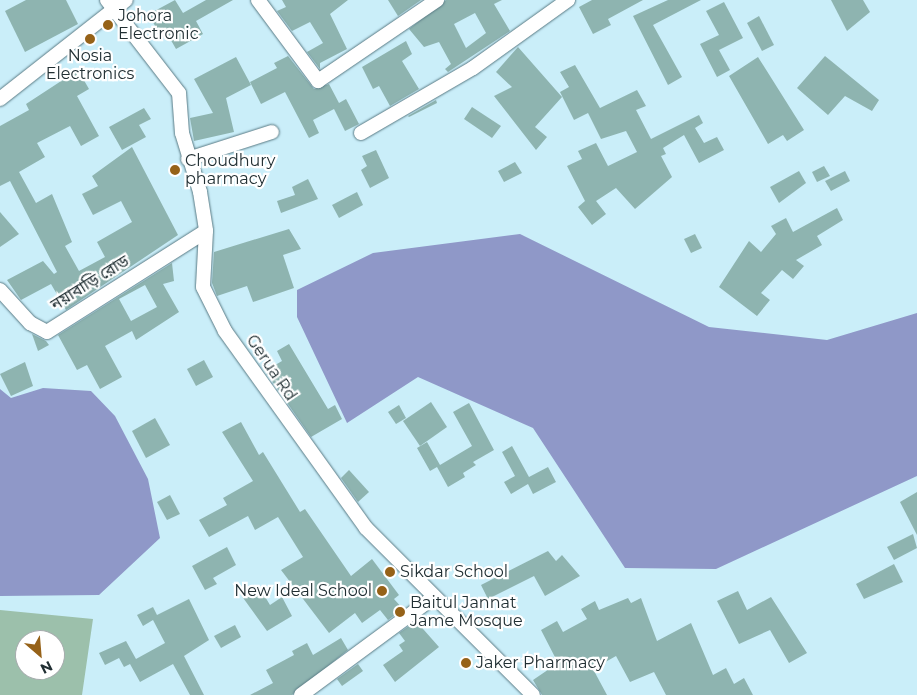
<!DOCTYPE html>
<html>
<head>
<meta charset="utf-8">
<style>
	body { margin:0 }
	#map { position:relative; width:917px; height:695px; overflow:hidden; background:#caeef9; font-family:Montserrat,"Noto Sans Bengali",sans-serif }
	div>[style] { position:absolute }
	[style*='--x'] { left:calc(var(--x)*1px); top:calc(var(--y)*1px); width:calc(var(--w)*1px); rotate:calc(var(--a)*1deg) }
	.green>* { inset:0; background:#9cc0ab }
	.water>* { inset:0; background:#8f98c8 }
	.building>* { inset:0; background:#8eb4b0 }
	.roads { filter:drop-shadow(0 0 1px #597a84) drop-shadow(0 0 1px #597a84) }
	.street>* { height:14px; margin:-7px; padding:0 7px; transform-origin:7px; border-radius:7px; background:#fff }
	.dots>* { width:14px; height:14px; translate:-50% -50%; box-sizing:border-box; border:2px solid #fff; border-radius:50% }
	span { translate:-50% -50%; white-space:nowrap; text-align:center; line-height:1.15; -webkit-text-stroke:4.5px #fff; paint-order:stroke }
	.poi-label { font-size:16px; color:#212f33 }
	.left { translate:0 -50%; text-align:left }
	.right { translate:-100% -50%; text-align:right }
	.street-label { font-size:16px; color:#212f33 }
	.north { position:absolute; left:15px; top:630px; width:50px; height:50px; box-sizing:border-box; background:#fff; border:1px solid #a6acad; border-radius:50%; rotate:153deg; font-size:14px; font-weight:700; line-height:20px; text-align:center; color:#212f33 }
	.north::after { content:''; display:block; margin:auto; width:18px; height:22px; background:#966218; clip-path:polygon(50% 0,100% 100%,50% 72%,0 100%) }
</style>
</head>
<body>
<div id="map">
	<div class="green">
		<div style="clip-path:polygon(evenodd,0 610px,93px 619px,82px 695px,0 695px,0 610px,25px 640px,55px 640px,55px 670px,25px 670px,25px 640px)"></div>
	</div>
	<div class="water">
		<div style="clip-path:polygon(520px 234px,709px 327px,827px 340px,917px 313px,917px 476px,716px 569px,625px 568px,533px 428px,418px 377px,347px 423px,297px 317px,297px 290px,373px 253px)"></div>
		<div style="clip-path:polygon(43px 388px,91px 391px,115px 416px,148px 479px,160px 538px,99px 595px,0 596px,0 389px,11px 398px)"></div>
	</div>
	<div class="building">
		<div style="clip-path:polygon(26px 0,66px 0,78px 24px,25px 52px,5px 11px)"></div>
		<div style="clip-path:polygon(175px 0,183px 13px,206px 0,233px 0,196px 21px,203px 34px,176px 49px,164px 28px,158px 32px,149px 14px)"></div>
		<div style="clip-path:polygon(282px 0,348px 0,330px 14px,347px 49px,320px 63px,320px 69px,307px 52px,323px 43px,310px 22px,292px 31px,277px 11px,286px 7px)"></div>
		<div style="clip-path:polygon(388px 0,421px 0,398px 16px)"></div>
		<div style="clip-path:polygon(evenodd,446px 0,502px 0,494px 4px,510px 31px,448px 72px,445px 69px,451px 64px,439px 42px,424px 47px,409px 29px,446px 0,475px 13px,486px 33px,466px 48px,454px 24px,475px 13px)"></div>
		<div style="clip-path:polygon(592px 0,643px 0,608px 19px,611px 25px,593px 34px,579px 7px)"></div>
		<div style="clip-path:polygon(668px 0,701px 0,653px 25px,682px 77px,668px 85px,633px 16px)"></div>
		<div style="clip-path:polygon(831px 0,863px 0,870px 12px,847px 31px)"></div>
		<div style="clip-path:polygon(724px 2px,743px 38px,719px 50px,730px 70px,717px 77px,700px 44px,719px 35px,706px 11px)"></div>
		<div style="clip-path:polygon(759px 16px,774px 45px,762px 51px,747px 23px)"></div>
		<div style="clip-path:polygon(406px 41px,412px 54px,402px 61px,419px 89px,390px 106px,379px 86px,373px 89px,362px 67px)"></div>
		<div style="clip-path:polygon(518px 47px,562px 97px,535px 127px,547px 137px,536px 150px,494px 96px,512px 87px,496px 72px)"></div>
		<div style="clip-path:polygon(288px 56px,314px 89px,329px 84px,339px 103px,346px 99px,359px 124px,345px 131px,334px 109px,313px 120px,319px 133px,309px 138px,285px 92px,261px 104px,250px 82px,277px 68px,274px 63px)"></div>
		<div style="clip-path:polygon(825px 56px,879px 100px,872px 111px,845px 96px,828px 115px,797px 88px)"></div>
		<div style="clip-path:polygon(236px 57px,251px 85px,226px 98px,234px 132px,194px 141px,190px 118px,213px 113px,194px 79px)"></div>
		<div style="clip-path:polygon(758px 57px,804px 130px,787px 141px,783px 135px,768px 144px,729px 76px)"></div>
		<div style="clip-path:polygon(575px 65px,600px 108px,637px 90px,646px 106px,636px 110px,651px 139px,699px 115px,703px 123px,695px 128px,704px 143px,717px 137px,724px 150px,699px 163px,684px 135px,663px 148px,666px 154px,661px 156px,672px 177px,635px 209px,616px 188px,596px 201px,606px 214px,592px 225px,578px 207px,585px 201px,567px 166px,582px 159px,578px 151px,596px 143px,608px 166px,637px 152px,626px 131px,601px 139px,588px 113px,574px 120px,560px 92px,569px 87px,560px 72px)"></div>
		<div style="clip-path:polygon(78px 70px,89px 89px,77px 96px,99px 136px,81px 146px,70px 126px,37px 143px,45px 157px,19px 172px,36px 203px,52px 194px,72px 242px,65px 246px,79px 271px,105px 257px,97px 242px,132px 222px,121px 201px,93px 215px,82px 194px,98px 186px,92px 176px,132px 147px,178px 235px,66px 310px,51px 284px,21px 300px,7px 280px,43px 261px,54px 274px,57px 272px,10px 181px,0 186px,0 126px,29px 110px,26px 104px)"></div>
		<div style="clip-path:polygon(436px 100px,437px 103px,409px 117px,408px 116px)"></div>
		<div style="clip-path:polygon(472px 107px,501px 126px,492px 138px,464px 119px)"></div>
		<div style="clip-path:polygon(144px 108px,151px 119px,139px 125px,146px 137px,122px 150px,109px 127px)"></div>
		<div style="clip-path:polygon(376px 150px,389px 178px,370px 188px,361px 170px,367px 166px,362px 156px)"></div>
		<div style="clip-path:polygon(515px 162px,522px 173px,504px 182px,498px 171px)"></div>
		<div style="clip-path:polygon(824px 166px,830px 176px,817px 182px,812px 172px)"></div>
		<div style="clip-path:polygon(799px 171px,806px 183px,779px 203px,770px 187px)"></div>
		<div style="clip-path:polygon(845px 171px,850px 181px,831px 191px,825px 181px)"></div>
		<div style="clip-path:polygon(308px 179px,318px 199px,281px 213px,277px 201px,295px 195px,292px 187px)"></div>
		<div style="clip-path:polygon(357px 192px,363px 205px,339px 218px,332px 205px)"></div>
		<div style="clip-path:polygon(837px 208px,843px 220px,817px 236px,822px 245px,796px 260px,804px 266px,793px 279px,782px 270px,761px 293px,770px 300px,757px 316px,719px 287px,749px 241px,761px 252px,776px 234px,771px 226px,786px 218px,793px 232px)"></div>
		<div style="clip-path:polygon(0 212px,19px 234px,0 247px)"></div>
		<div style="clip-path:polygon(289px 229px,301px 249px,283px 255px,294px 288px,253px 302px,247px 286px,217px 296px,212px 283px,214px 252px)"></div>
		<div style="clip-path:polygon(695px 234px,702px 248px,691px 253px,684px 239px)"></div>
		<div style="clip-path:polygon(evenodd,172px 263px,174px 281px,163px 284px,179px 312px,136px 340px,132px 331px,105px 346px,122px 377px,100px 389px,87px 365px,77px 370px,58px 335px,172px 263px,145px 285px,157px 307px,131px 321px,119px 299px,145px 285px)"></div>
		<div style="clip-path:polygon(32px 334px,46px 341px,49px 345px,38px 351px)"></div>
		<div style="clip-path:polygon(289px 344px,328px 409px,335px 405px,342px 419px,311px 437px,265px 371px,282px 361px,277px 351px)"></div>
		<div style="clip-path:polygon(204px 360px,213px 377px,196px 386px,187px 369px)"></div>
		<div style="clip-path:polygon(25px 362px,33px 386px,11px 396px,0 374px)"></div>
		<div style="clip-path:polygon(431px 402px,447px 427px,420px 446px,403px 421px)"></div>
		<div style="clip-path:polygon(469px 403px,494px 450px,473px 462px,476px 465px,463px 473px,465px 477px,448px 487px,437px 467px,430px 471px,417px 448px,427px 442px,440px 465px,472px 446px,453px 412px)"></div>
		<div style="clip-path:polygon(399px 405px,406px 418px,396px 424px,388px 412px)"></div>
		<div style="clip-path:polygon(155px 418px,170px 445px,146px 458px,132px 431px)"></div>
		<div style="clip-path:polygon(241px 422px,259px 455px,263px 452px,300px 512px,305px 509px,351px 576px,372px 559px,399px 595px,394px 599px,403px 609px,388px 620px,380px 610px,362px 623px,355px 613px,329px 633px,281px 570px,303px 557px,278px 517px,255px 530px,248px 516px,209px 537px,199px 520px,227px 505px,223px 498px,253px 481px,222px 432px)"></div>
		<div style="clip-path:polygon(512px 446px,529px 477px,548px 467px,556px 482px,533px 494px,528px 484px,511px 494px,504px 482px,515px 476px,502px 452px)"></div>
		<div style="clip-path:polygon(349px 470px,369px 492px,358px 502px,341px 478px)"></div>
		<div style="clip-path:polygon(917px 492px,917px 535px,900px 502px)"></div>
		<div style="clip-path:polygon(170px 495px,180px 514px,167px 520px,157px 502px)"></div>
		<div style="clip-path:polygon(913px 534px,917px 548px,894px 560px,887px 547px)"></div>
		<div style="clip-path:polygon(227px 547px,236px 565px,213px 578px,217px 584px,205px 590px,192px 566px)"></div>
		<div style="clip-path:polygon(548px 551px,556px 561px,562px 555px,580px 576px,545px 596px,534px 576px,488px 599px,481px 585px)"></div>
		<div style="clip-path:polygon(894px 564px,903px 582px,864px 599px,856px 584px)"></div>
		<div style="clip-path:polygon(258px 585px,270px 605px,282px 597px,292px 616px,267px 631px,241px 595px)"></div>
		<div style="clip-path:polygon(738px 591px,747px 610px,771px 597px,807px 653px,789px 663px,770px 630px,739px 644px,717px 601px)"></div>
		<div style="clip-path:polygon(628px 598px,631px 603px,641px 598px,657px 641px,691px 623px,713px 675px,726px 668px,734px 684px,744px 678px,753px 695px,666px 695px,654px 672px,630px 682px,616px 656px,593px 669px,607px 695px,542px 695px,533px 680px,558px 663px,541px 630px,557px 621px,563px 632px,587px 619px,581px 609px,595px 601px,599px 610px)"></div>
		<div style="clip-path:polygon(189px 599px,209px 640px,184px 656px,204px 695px,190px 695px,173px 664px,140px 682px,130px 664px,124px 667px,119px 658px,105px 665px,99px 653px,126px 641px,136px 659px,165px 643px,153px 620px,143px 626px,137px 615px,153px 607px,157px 615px)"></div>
		<div style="clip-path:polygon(416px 621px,439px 647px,395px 682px,383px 665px,403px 651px,399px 645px,405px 641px,399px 633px)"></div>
		<div style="clip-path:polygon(235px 625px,241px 637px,221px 648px,214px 636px)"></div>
		<div style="clip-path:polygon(341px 638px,348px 650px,292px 695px,250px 695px,273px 683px,266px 670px,294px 655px,292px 651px,307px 643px,313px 655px)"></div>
		<div style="clip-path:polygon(358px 664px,363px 671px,342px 686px,337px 679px)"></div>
	</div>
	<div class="roads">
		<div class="street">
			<div style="--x:107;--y:0;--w:118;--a:52.3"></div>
			<div style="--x:179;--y:93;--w:40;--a:85.7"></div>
			<div style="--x:182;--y:133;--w:62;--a:73"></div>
			<div style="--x:200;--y:192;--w:39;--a:81"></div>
			<div style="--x:206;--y:231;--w:56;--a:93.1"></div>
			<div style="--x:203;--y:287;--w:49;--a:63.4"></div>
			<div style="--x:225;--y:331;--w:242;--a:54.4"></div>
			<div style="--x:366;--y:528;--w:236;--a:45"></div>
			<div style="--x:258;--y:0;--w:101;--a:53.5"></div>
			<div style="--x:318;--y:81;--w:144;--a:-34.2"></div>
			<div style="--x:0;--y:99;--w:160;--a:-38.2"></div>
			<div style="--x:361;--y:133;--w:129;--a:-30.1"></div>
			<div style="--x:473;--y:68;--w:117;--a:-35.6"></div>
			<div style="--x:188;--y:159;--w:88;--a:-17.8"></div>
			<div style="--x:0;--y:290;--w:45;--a:47.7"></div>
			<div style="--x:30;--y:323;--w:19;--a:28"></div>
			<div style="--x:47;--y:332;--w:188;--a:-32.4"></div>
			<div style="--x:301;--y:695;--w:165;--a:-36.4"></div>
		</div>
	</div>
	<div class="dots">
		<div style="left:108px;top:25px;background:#966218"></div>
		<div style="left:90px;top:39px;background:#966218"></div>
		<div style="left:175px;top:170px;background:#966218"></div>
		<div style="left:390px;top:572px;background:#966218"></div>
		<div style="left:382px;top:591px;background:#966218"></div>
		<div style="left:400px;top:612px;background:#966218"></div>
		<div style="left:466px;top:663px;background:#966218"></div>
	</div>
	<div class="poi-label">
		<span class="left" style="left:118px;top:25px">Johora<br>Electronic</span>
		<span style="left:90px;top:65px">Nosia<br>Electronics</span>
		<span class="left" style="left:185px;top:170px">Choudhury<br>pharmacy</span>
		<span class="left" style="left:400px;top:572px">Sikdar School</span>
		<span class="right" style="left:372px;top:591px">New Ideal School</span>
		<span class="left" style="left:410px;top:612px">Baitul Jannat<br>Jame Mosque</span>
		<span class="left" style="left:476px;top:663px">Jaker Pharmacy</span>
	</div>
	<div class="street-label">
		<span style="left:90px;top:283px;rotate:-32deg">নয়াবাড়ি রোড</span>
		<span style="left:271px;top:368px;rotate:56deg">Gerua Rd</span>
	</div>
	<div class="north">N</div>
</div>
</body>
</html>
